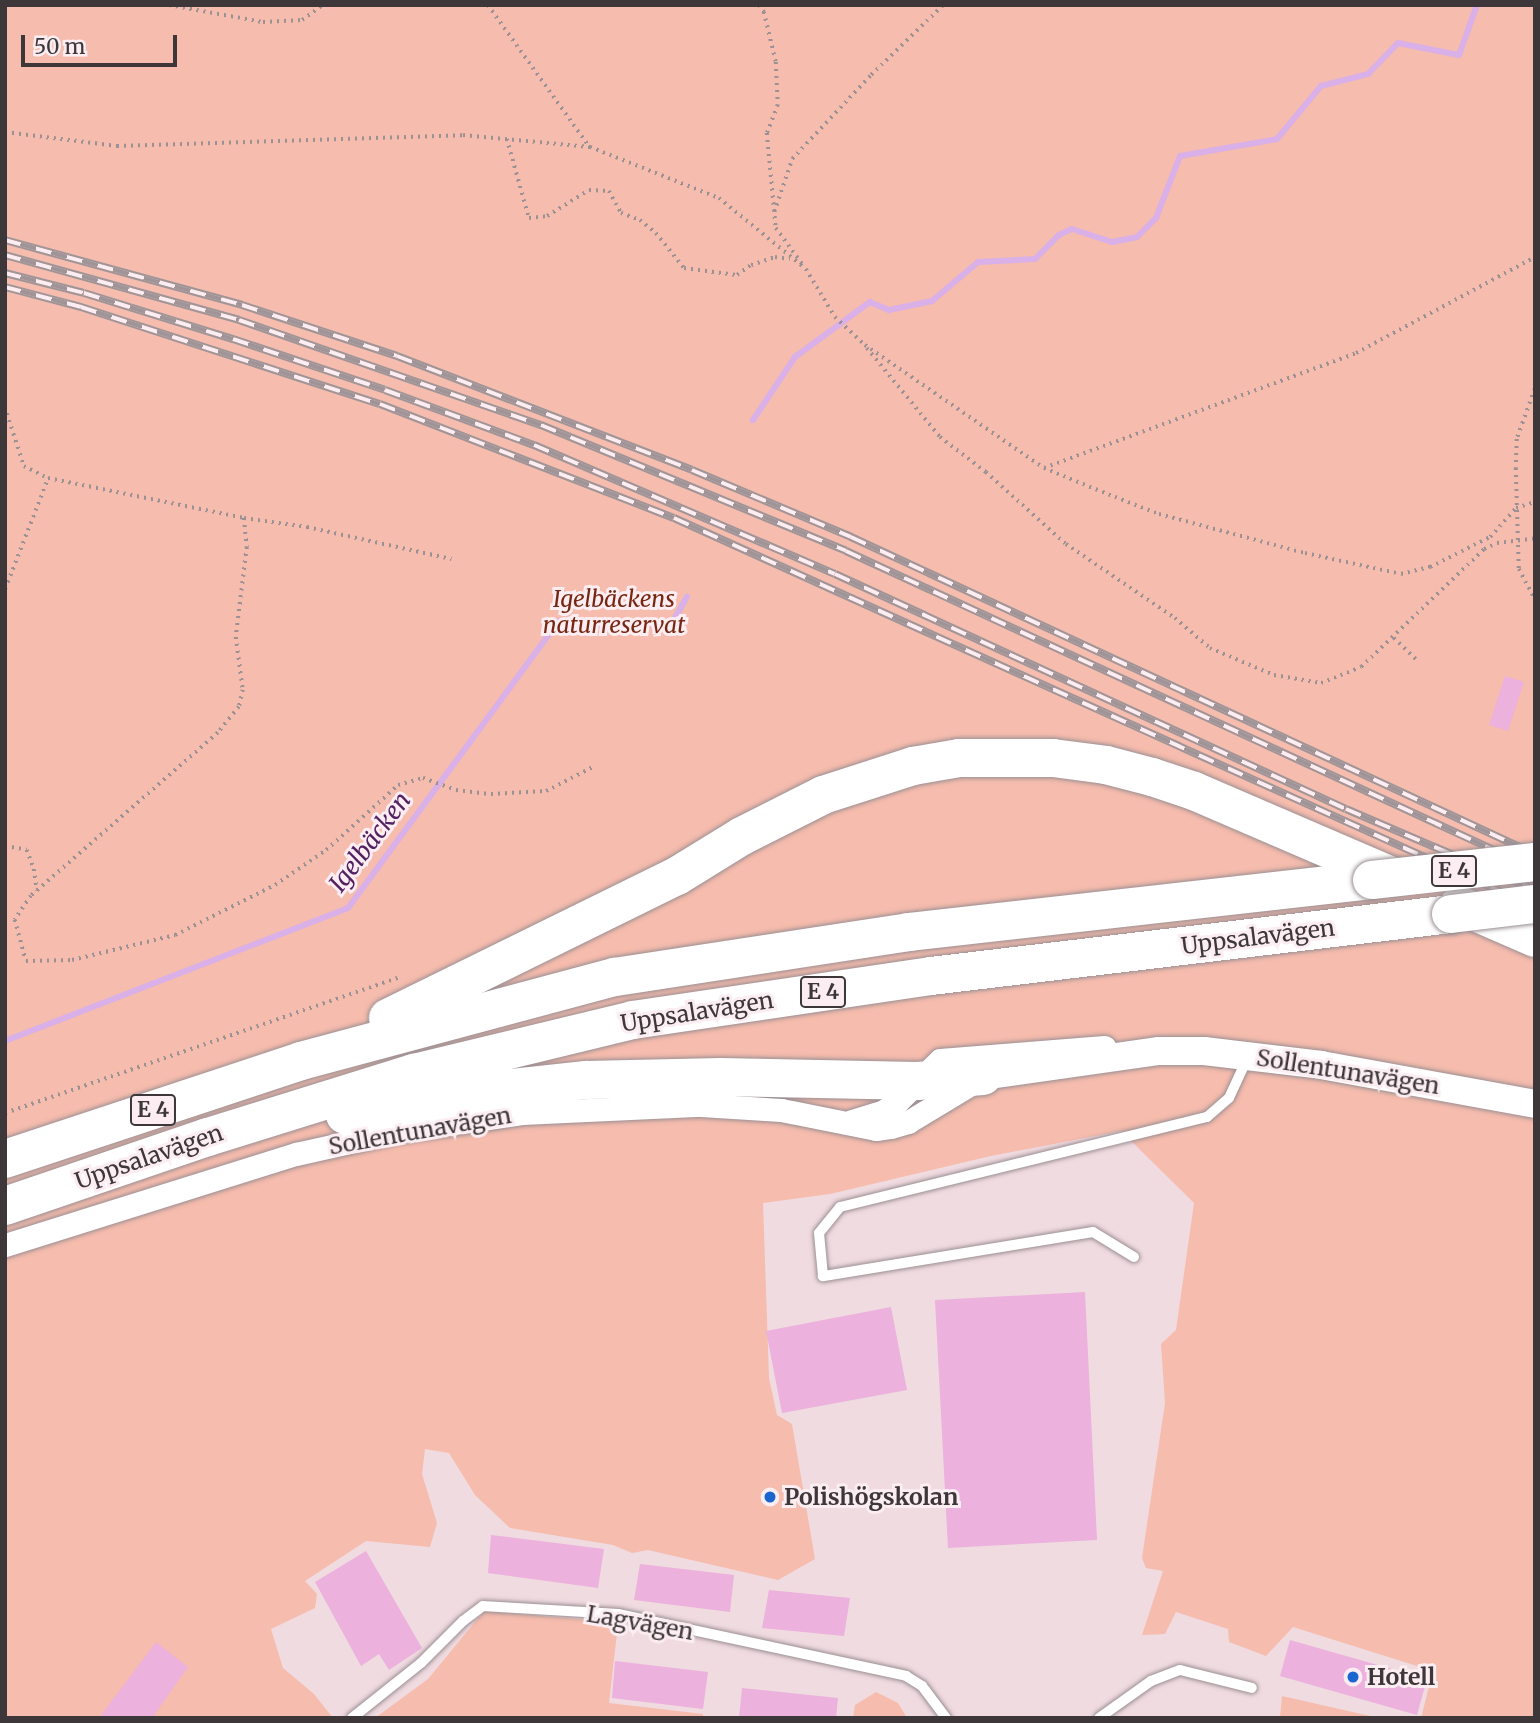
<!DOCTYPE html>
<html>
<head>
<meta charset="utf-8">
<style>
	body { margin:0 }
	#map { position:relative; width:1540px; height:1723px; overflow:hidden; background:#fbedf1; font-family:Merriweather,serif }
	div>[style] { position:absolute }
	[style*='--x'] { left:calc(var(--x)*1px); top:calc(var(--y)*1px); width:calc(var(--w)*1px); rotate:calc(var(--a)*1deg) }
	.built>* { inset:0; background:#f0dbe1 }
	.green>* { inset:0; background:#f6bcad }
	.stream>* { height:6px; margin:-3px; padding:0 3px; transform-origin:3px; border-radius:3px; background:#d9b0e7 }
	.building>* { inset:0; background:#ecb1dc }
	.path>* { height:3.5px; margin-top:-1.75px; transform-origin:0; background:repeating-linear-gradient(90deg,#9b9194 0 2px,transparent 0 7px) }
	.roads { filter:drop-shadow(0 0 2px #9b8f93) drop-shadow(0 0 2px #9b8f93) }
	.service>* { height:10px; margin:-5px; padding:0 5px; transform-origin:5px; border-radius:5px; background:#fff }
	.minor>* { height:23px; margin:-11.5px; padding:0 11.5px; transform-origin:11.5px; border-radius:11.5px; background:#fff }
	.tertiary>* { height:28px; margin:-14px; padding:0 14px; transform-origin:14px; border-radius:14px; background:#fff }
	.motorway>* { height:38px; margin:-19px; padding:0 19px; transform-origin:19px; border-radius:19px; background:#fff }
	.rail>* { height:8px; margin-top:-4px; transform-origin:0; background:repeating-linear-gradient(90deg,#fbedf1 0 16px,#9f9598 0 32px); box-sizing:border-box; border-block:2px solid #9f9598 }
	.bridges { filter:drop-shadow(0 0 2px #9b8f93) drop-shadow(0 0 2px #9b8f93) }
	.motorway-bridge>* { height:38px; margin:-19px; padding:0 19px; transform-origin:19px; border-radius:19px; background:#fff }
	.dots>* { width:19px; height:19px; translate:-50% -50%; box-sizing:border-box; border:4px solid #fbedf1; border-radius:50% }
	span { translate:-50% -50%; white-space:nowrap; text-align:center; line-height:1.15; -webkit-text-stroke:6px #fbedf1; paint-order:stroke }
	.shield-label span { padding:2px 5px; background:#fbedf1; border:2px solid; border-radius:5px; -webkit-text-stroke-width:0 }
	.shield-label { font-size:21px; color:#3d3739; font-weight:700 }
	.park-label { font-size:23px; color:#772711; font-style:italic }
	.street-label { font-size:23px; color:#3d3739 }
	.poi-label { font-size:23px; color:#3d3739; font-weight:700 }
	.left { translate:0 -50%; text-align:left }
	.water-label { font-size:24px; color:#522162; font-style:italic }
	.frame { position:absolute; inset:0; border:7px solid #3d3739; pointer-events:none }
	.scale { position:absolute; left:21px; top:35px; width:156px; height:32px; box-sizing:border-box; border:4px solid #3d3739; border-top:0; padding-left:9px; font-size:21px; line-height:24px; white-space:nowrap; color:#3d3739; -webkit-text-stroke:5px #fbedf1; paint-order:stroke }
</style>
</head>
<body>
<div id="map">
	<div class="built">
		<div style="clip-path:polygon(1182px 1071px,1535px 1718px,5px 1718px,5px 1275px)"></div>
	</div>
	<div class="green">
		<div style="clip-path:polygon(5px 5px,1535px 5px,1535px 1718px,1421px 1718px,1433px 1671px,1293px 1627px,1266px 1656px,1229px 1642px,1228px 1629px,1176px 1612px,1165px 1634px,1142px 1635px,1163px 1571px,1146px 1568px,1142px 1558px,1165px 1403px,1161px 1344px,1176px 1330px,1194px 1203px,1121px 1131px,991px 1156px,830px 1194px,763px 1203px,769px 1378px,777px 1415px,792px 1424px,815px 1559px,778px 1580px,648px 1550px,632px 1553px,613px 1545px,510px 1528px,475px 1495px,449px 1453px,425px 1449px,422px 1474px,437px 1523px,430px 1547px,366px 1541px,305px 1581px,317px 1594px,315px 1608px,271px 1629px,283px 1668px,314px 1694px,333px 1718px,5px 1718px)"></div>
		<div style="clip-path:polygon(484px 1611px,600px 1621px,617px 1633px,609px 1703px,703px 1714px,703px 1718px,375px 1718px,428px 1679px)"></div>
		<div style="clip-path:polygon(876px 1692px,898px 1703px,907px 1718px,853px 1718px,855px 1705px)"></div>
		<div style="clip-path:polygon(1282px 1696px,1379px 1718px,1280px 1718px)"></div>
	</div>
	<div class="stream">
		<div style="--x:753;--y:420;--w:76;--a:-56.3"></div>
		<div style="--x:795;--y:357;--w:93;--a:-36.3"></div>
		<div style="--x:870;--y:302;--w:21;--a:23"></div>
		<div style="--x:889;--y:310;--w:44;--a:-11.8"></div>
		<div style="--x:932;--y:301;--w:60;--a:-40.3"></div>
		<div style="--x:978;--y:262;--w:57;--a:-3"></div>
		<div style="--x:1035;--y:259;--w:34;--a:-45"></div>
		<div style="--x:1059;--y:235;--w:14;--a:-25"></div>
		<div style="--x:1072;--y:229;--w:42;--a:18"></div>
		<div style="--x:1112;--y:242;--w:25;--a:-11"></div>
		<div style="--x:1137;--y:237;--w:27;--a:-45"></div>
		<div style="--x:1156;--y:218;--w:66;--a:-68.8"></div>
		<div style="--x:1180;--y:156;--w:98;--a:-9.9"></div>
		<div style="--x:1277;--y:139;--w:69;--a:-50.3"></div>
		<div style="--x:1321;--y:86;--w:49;--a:-14.3"></div>
		<div style="--x:1368;--y:74;--w:43;--a:-45.9"></div>
		<div style="--x:1398;--y:43;--w:62;--a:11.1"></div>
		<div style="--x:1459;--y:55;--w:53;--a:-70.2"></div>
		<div style="--x:5;--y:1041;--w:368;--a:-21.2"></div>
		<div style="--x:348;--y:908;--w:356;--a:-53.7"></div>
		<div style="--x:559;--y:621;--w:62;--a:6.4"></div>
		<div style="--x:621;--y:628;--w:52;--a:-7.7"></div>
		<div style="--x:673;--y:621;--w:28;--a:-60"></div>
	</div>
	<div class="building">
		<div style="clip-path:polygon(1505px 676px,1524px 682px,1508px 731px,1489px 725px)"></div>
		<div style="clip-path:polygon(1085px 1292px,1097px 1540px,948px 1548px,935px 1300px)"></div>
		<div style="clip-path:polygon(891px 1307px,907px 1390px,782px 1413px,766px 1331px)"></div>
		<div style="clip-path:polygon(491px 1535px,604px 1549px,598px 1588px,488px 1573px)"></div>
		<div style="clip-path:polygon(366px 1551px,422px 1648px,389px 1670px,379px 1654px,361px 1666px,315px 1582px)"></div>
		<div style="clip-path:polygon(640px 1564px,734px 1575px,730px 1612px,634px 1600px)"></div>
		<div style="clip-path:polygon(769px 1590px,850px 1598px,844px 1636px,762px 1628px)"></div>
		<div style="clip-path:polygon(1290px 1640px,1427px 1679px,1417px 1715px,1280px 1676px)"></div>
		<div style="clip-path:polygon(156px 1642px,188px 1667px,152px 1718px,99px 1718px)"></div>
		<div style="clip-path:polygon(615px 1661px,708px 1672px,703px 1709px,612px 1698px)"></div>
		<div style="clip-path:polygon(742px 1688px,838px 1698px,836px 1718px,739px 1718px)"></div>
	</div>
	<div class="path">
		<div style="--x:43;--y:5;--w:18;--a:0"></div>
		<div style="--x:169;--y:5;--w:96;--a:10.3"></div>
		<div style="--x:263;--y:22;--w:39;--a:-3"></div>
		<div style="--x:302;--y:20;--w:26;--a:-36"></div>
		<div style="--x:488;--y:5;--w:173;--a:54.4"></div>
		<div style="--x:759;--y:5;--w:9;--a:54"></div>
		<div style="--x:764;--y:12;--w:51;--a:76.5"></div>
		<div style="--x:776;--y:62;--w:43;--a:87.3"></div>
		<div style="--x:778;--y:105;--w:30;--a:111"></div>
		<div style="--x:767;--y:133;--w:95;--a:84.6"></div>
		<div style="--x:776;--y:228;--w:46;--a:53.9"></div>
		<div style="--x:5;--y:132;--w:113;--a:7.1"></div>
		<div style="--x:117;--y:146;--w:346;--a:-1.8"></div>
		<div style="--x:463;--y:135;--w:128;--a:5.4"></div>
		<div style="--x:590;--y:147;--w:139;--a:21.6"></div>
		<div style="--x:719;--y:198;--w:112;--a:39.2"></div>
		<div style="--x:806;--y:269;--w:56;--a:58.9"></div>
		<div style="--x:835;--y:317;--w:41;--a:43"></div>
		<div style="--x:865;--y:345;--w:217;--a:34.5"></div>
		<div style="--x:1044;--y:468;--w:77;--a:22.2"></div>
		<div style="--x:1115;--y:497;--w:47;--a:21.1"></div>
		<div style="--x:1159;--y:514;--w:151;--a:15"></div>
		<div style="--x:1305;--y:553;--w:98;--a:12.3"></div>
		<div style="--x:1401;--y:574;--w:30;--a:-14"></div>
		<div style="--x:1430;--y:567;--w:67;--a:-26.6"></div>
		<div style="--x:1490;--y:537;--w:39;--a:-48"></div>
		<div style="--x:1516;--y:508;--w:20;--a:-18"></div>
		<div style="--x:507;--y:139;--w:82;--a:74.4"></div>
		<div style="--x:529;--y:218;--w:18;--a:-6"></div>
		<div style="--x:547;--y:216;--w:49;--a:-31.8"></div>
		<div style="--x:589;--y:190;--w:20;--a:3"></div>
		<div style="--x:609;--y:191;--w:25;--a:61"></div>
		<div style="--x:621;--y:213;--w:20;--a:20"></div>
		<div style="--x:640;--y:220;--w:21;--a:39"></div>
		<div style="--x:656;--y:233;--w:45;--a:51.3"></div>
		<div style="--x:684;--y:268;--w:53;--a:7.5"></div>
		<div style="--x:737;--y:275;--w:17;--a:-36"></div>
		<div style="--x:751;--y:265;--w:25;--a:-18"></div>
		<div style="--x:775;--y:257;--w:15;--a:8"></div>
		<div style="--x:774;--y:212;--w:56;--a:-71.2"></div>
		<div style="--x:792;--y:159;--w:115;--a:-46.8"></div>
		<div style="--x:871;--y:75;--w:100;--a:-44.2"></div>
		<div style="--x:867;--y:348;--w:115;--a:50.6"></div>
		<div style="--x:940;--y:437;--w:58;--a:37.3"></div>
		<div style="--x:986;--y:472;--w:108;--a:42"></div>
		<div style="--x:1066;--y:544;--w:132;--a:34.2"></div>
		<div style="--x:1175;--y:618;--w:46;--a:40.6"></div>
		<div style="--x:1210;--y:648;--w:69;--a:22.9"></div>
		<div style="--x:1274;--y:675;--w:48;--a:9.7"></div>
		<div style="--x:1321;--y:683;--w:43;--a:-21.8"></div>
		<div style="--x:1361;--y:667;--w:170;--a:-43.8"></div>
		<div style="--x:1484;--y:549;--w:14;--a:-25"></div>
		<div style="--x:1497;--y:543;--w:38;--a:-7"></div>
		<div style="--x:1535;--y:389;--w:53;--a:109.8"></div>
		<div style="--x:1517;--y:439;--w:29;--a:92"></div>
		<div style="--x:1516;--y:468;--w:101;--a:88.3"></div>
		<div style="--x:1519;--y:569;--w:34;--a:62"></div>
		<div style="--x:5;--y:407;--w:62;--a:72.1"></div>
		<div style="--x:24;--y:466;--w:27;--a:27"></div>
		<div style="--x:48;--y:478;--w:200;--a:11.5"></div>
		<div style="--x:244;--y:518;--w:29;--a:84"></div>
		<div style="--x:247;--y:547;--w:91;--a:97"></div>
		<div style="--x:236;--y:637;--w:53;--a:82.5"></div>
		<div style="--x:243;--y:690;--w:17;--a:103"></div>
		<div style="--x:239;--y:707;--w:33;--a:129"></div>
		<div style="--x:218;--y:733;--w:248;--a:138.9"></div>
		<div style="--x:31;--y:896;--w:29;--a:124"></div>
		<div style="--x:15;--y:920;--w:42;--a:75"></div>
		<div style="--x:26;--y:961;--w:46;--a:-1.2"></div>
		<div style="--x:72;--y:960;--w:106;--a:-13.6"></div>
		<div style="--x:175;--y:935;--w:112;--a:-26.6"></div>
		<div style="--x:275;--y:885;--w:62;--a:-34.5"></div>
		<div style="--x:326;--y:850;--w:97;--a:-42.1"></div>
		<div style="--x:398;--y:785;--w:26;--a:-16"></div>
		<div style="--x:423;--y:778;--w:35;--a:20"></div>
		<div style="--x:456;--y:790;--w:35;--a:7"></div>
		<div style="--x:491;--y:794;--w:55;--a:-3.1"></div>
		<div style="--x:546;--y:791;--w:53;--a:-27.1"></div>
		<div style="--x:1044;--y:468;--w:333;--a:-20.2"></div>
		<div style="--x:1356;--y:353;--w:203;--a:-28.2"></div>
		<div style="--x:244;--y:518;--w:64;--a:8.1"></div>
		<div style="--x:307;--y:527;--w:148;--a:12.5"></div>
		<div style="--x:5;--y:589;--w:119;--a:-68.8"></div>
		<div style="--x:1394;--y:638;--w:35;--a:44"></div>
		<div style="--x:5;--y:846;--w:22;--a:10"></div>
		<div style="--x:27;--y:850;--w:20;--a:70"></div>
		<div style="--x:34;--y:869;--w:22;--a:82"></div>
		<div style="--x:5;--y:1113;--w:416;--a:-19"></div>
	</div>
	<div class="roads">
		<div class="service">
			<div style="--x:1134;--y:1257;--w:48;--a:-148.6"></div>
			<div style="--x:1093;--y:1232;--w:274;--a:170.7"></div>
			<div style="--x:823;--y:1276;--w:43;--a:-95.3"></div>
			<div style="--x:819;--y:1233;--w:33;--a:-51"></div>
			<div style="--x:840;--y:1207;--w:378;--a:-13.8"></div>
			<div style="--x:1207;--y:1117;--w:29;--a:-41"></div>
			<div style="--x:1229;--y:1098;--w:43;--a:-65.2"></div>
			<div style="--x:352;--y:1718;--w:88;--a:-38.6"></div>
			<div style="--x:421;--y:1663;--w:59;--a:-45"></div>
			<div style="--x:463;--y:1621;--w:25;--a:-37"></div>
			<div style="--x:483;--y:1606;--w:135;--a:3.4"></div>
			<div style="--x:618;--y:1614;--w:295;--a:12.1"></div>
			<div style="--x:906;--y:1676;--w:19;--a:32"></div>
			<div style="--x:922;--y:1686;--w:40;--a:53"></div>
			<div style="--x:1099;--y:1718;--w:64;--a:-35.4"></div>
			<div style="--x:1151;--y:1681;--w:31;--a:-21"></div>
			<div style="--x:1180;--y:1670;--w:74;--a:14"></div>
		</div>
		<div class="minor">
			<div style="--x:852;--y:1121;--w:34;--a:-17"></div>
			<div style="--x:884;--y:1111;--w:16;--a:-35"></div>
			<div style="--x:897;--y:1102;--w:60;--a:-44.3"></div>
			<div style="--x:940;--y:1060;--w:165;--a:-4.5"></div>
			<div style="--x:5;--y:1245;--w:305;--a:-17.4"></div>
			<div style="--x:296;--y:1154;--w:106;--a:-12.6"></div>
			<div style="--x:399;--y:1131;--w:124;--a:-8.3"></div>
			<div style="--x:522;--y:1113;--w:179;--a:-2.6"></div>
			<div style="--x:701;--y:1105;--w:80;--a:3.6"></div>
			<div style="--x:781;--y:1110;--w:97;--a:11.3"></div>
			<div style="--x:876;--y:1129;--w:15;--a:-8"></div>
			<div style="--x:891;--y:1127;--w:18;--a:-16"></div>
			<div style="--x:908;--y:1122;--w:77;--a:-31.2"></div>
		</div>
		<div class="tertiary">
			<div style="--x:983;--y:1076;--w:178;--a:-8.1"></div>
			<div style="--x:1159;--y:1051;--w:45;--a:0"></div>
			<div style="--x:1204;--y:1051;--w:118;--a:6.8"></div>
			<div style="--x:1321;--y:1065;--w:218;--a:10.3"></div>
		</div>
		<div class="motorway">
			<div style="--x:1459;--y:905;--w:83;--a:23.5"></div>
			<div style="--x:388;--y:1018;--w:322;--a:-26.2"></div>
			<div style="--x:677;--y:876;--w:76;--a:-31.6"></div>
			<div style="--x:742;--y:836;--w:91;--a:-26.8"></div>
			<div style="--x:823;--y:795;--w:95;--a:-17.9"></div>
			<div style="--x:913;--y:766;--w:47;--a:-9.9"></div>
			<div style="--x:959;--y:758;--w:94;--a:0"></div>
			<div style="--x:1053;--y:758;--w:53;--a:7.5"></div>
			<div style="--x:1106;--y:765;--w:48;--a:14.6"></div>
			<div style="--x:1152;--y:777;--w:44;--a:18.4"></div>
			<div style="--x:1194;--y:791;--w:215;--a:23.3"></div>
			<div style="--x:345;--y:1115;--w:141;--a:-9.8"></div>
			<div style="--x:484;--y:1091;--w:103;--a:-6.2"></div>
			<div style="--x:586;--y:1080;--w:135;--a:-1.3"></div>
			<div style="--x:721;--y:1077;--w:196;--a:1.2"></div>
			<div style="--x:917;--y:1081;--w:66;--a:-4.3"></div>
			<div style="--x:5;--y:1159;--w:312;--a:-18.3"></div>
			<div style="--x:301;--y:1061;--w:325;--a:-15"></div>
			<div style="--x:615;--y:977;--w:297;--a:-8.7"></div>
			<div style="--x:909;--y:932;--w:466;--a:-6.4"></div>
			<div style="--x:5;--y:1206;--w:214;--a:-18.8"></div>
			<div style="--x:208;--y:1137;--w:216;--a:-17.3"></div>
			<div style="--x:414;--y:1073;--w:225;--a:-13.6"></div>
			<div style="--x:633;--y:1020;--w:301;--a:-8.4"></div>
			<div style="--x:931;--y:976;--w:524;--a:-6.8"></div>
		</div>
	</div>
	<div class="rail">
		<div style="--x:5;--y:240;--w:246;--a:15.3"></div>
		<div style="--x:242;--y:305;--w:163;--a:18.2"></div>
		<div style="--x:397;--y:356;--w:316;--a:21.1"></div>
		<div style="--x:692;--y:470;--w:173;--a:22.8"></div>
		<div style="--x:851;--y:537;--w:754;--a:24.87"></div>
		<div style="--x:5;--y:255;--w:243;--a:15.5"></div>
		<div style="--x:239;--y:320;--w:320;--a:19.2"></div>
		<div style="--x:541;--y:425;--w:330;--a:22.4"></div>
		<div style="--x:846;--y:551;--w:759;--a:24.78"></div>
		<div style="--x:5;--y:273;--w:81;--a:14.2"></div>
		<div style="--x:84;--y:293;--w:156;--a:17.2"></div>
		<div style="--x:233;--y:339;--w:160;--a:18.5"></div>
		<div style="--x:385;--y:390;--w:159;--a:20.3"></div>
		<div style="--x:534;--y:445;--w:327;--a:23.2"></div>
		<div style="--x:835;--y:574;--w:562;--a:24.7"></div>
		<div style="--x:1346;--y:809;--w:206;--a:23.2"></div>
		<div style="--x:5;--y:287;--w:79;--a:14.7"></div>
		<div style="--x:81;--y:307;--w:314;--a:18"></div>
		<div style="--x:380;--y:404;--w:315;--a:21.2"></div>
		<div style="--x:674;--y:518;--w:945;--a:24.31"></div>
	</div>
	<div class="bridges">
		<div class="motorway-bridge">
			<div style="--x:1372;--y:880;--w:164;--a:-6.3"></div>
			<div style="--x:1451;--y:914;--w:85;--a:-6.8"></div>
		</div>
	</div>
	<div class="dots">
		<div style="left:770px;top:1497px;background:#1a65cf"></div>
		<div style="left:1353px;top:1677px;background:#1a65cf"></div>
	</div>
	<div class="shield-label">
		<span style="left:1454px;top:871px">E 4</span>
		<span style="left:823px;top:992px">E 4</span>
		<span style="left:153px;top:1110px">E 4</span>
	</div>
	<div class="park-label">
		<span style="left:614px;top:612px">Igelbäckens<br>naturreservat</span>
	</div>
	<div class="street-label">
		<span style="left:1258px;top:937px;rotate:-7deg">Uppsalavägen</span>
		<span style="left:697px;top:1012px;rotate:-9deg">Uppsalavägen</span>
		<span style="left:1348px;top:1072px;rotate:9deg">Sollentunavägen</span>
		<span style="left:420px;top:1131px;rotate:-10deg">Sollentunavägen</span>
		<span style="left:149px;top:1157px;rotate:-19deg">Uppsalavägen</span>
		<span style="left:640px;top:1623px;rotate:10deg">Lagvägen</span>
	</div>
	<div class="poi-label">
		<span class="left" style="left:784px;top:1497px">Polishögskolan</span>
		<span class="left" style="left:1367px;top:1677px">Hotell</span>
	</div>
	<div class="water-label">
		<span style="left:370px;top:842px;rotate:-53deg">Igelbäcken</span>
	</div>
	<div class="frame"></div>
	<div class="scale">50 m</div>
</div>
</body>
</html>
